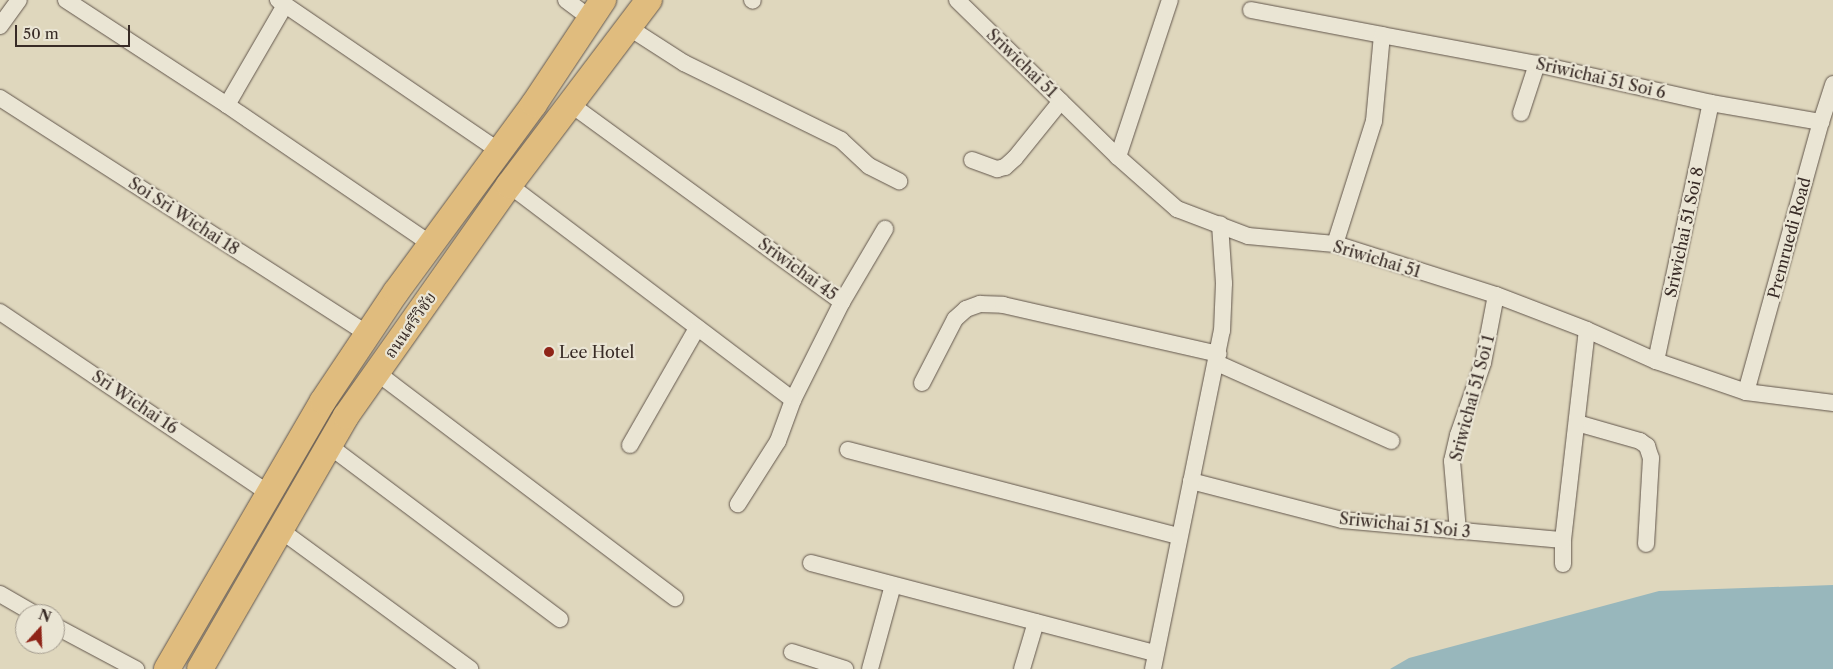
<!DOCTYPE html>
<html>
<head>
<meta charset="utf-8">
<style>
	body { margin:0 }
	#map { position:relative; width:1833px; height:669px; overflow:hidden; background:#dfd7bd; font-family:"Libre Caslon Text","Noto Serif Thai",serif }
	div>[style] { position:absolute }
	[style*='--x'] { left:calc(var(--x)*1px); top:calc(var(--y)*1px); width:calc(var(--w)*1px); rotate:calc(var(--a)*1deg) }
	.water>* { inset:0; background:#98b7bc }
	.roads { filter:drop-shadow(0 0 1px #62564c) drop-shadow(0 0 1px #62564c) }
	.street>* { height:16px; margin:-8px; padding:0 8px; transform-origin:8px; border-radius:8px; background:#eae5d4 }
	.primary>* { height:26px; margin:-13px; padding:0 13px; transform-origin:13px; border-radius:13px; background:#e0bc7e }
	.dots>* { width:14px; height:14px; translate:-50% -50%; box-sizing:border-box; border:2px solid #eae5d4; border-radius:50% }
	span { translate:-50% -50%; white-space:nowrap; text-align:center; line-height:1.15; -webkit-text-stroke:4.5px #eae5d4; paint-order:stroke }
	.street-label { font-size:16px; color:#382b26 }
	.poi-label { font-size:16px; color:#382b26 }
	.left { translate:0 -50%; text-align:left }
	.north { position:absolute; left:15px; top:604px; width:50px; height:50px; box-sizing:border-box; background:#eae5d4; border:1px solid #a39b8e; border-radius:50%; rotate:20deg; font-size:14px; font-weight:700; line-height:20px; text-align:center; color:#382b26 }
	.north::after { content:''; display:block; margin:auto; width:18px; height:22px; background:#8f2418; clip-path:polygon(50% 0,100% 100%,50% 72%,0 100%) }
	.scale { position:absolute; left:15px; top:25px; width:115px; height:22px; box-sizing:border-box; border:2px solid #382b26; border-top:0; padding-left:6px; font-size:15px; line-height:18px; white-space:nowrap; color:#382b26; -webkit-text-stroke:4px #eae5d4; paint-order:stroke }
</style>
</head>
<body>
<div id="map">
	<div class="water">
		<div style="clip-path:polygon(1833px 585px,1833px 669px,1390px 669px,1409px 658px,1659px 591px)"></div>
	</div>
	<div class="roads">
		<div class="street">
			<div style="--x:66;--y:0;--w:192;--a:33.1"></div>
			<div style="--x:227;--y:105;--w:247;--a:34.3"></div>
			<div style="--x:278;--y:0;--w:268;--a:34.3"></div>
			<div style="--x:566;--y:0;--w:31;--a:37"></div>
			<div style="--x:752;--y:0;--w:1;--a:45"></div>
			<div style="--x:957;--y:0;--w:225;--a:44.3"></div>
			<div style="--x:1118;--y:157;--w:79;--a:41.4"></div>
			<div style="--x:1177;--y:209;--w:76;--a:20.8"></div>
			<div style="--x:1248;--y:236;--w:87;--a:5.3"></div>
			<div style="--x:1335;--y:244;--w:169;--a:17.6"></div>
			<div style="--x:1496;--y:295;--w:97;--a:21"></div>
			<div style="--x:1587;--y:330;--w:76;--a:24.2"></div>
			<div style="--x:1656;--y:361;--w:95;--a:19"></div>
			<div style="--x:1746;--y:392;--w:88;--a:7.2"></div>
			<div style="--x:1251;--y:10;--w:133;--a:10.8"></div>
			<div style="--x:0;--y:26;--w:32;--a:-54"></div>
			<div style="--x:628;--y:27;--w:67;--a:32.7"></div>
			<div style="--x:684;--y:63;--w:175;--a:26.1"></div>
			<div style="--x:841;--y:140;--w:38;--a:43"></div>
			<div style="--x:869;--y:166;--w:34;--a:27"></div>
			<div style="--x:0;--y:98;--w:437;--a:32.7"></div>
			<div style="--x:569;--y:103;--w:338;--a:36.1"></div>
			<div style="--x:842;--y:302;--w:110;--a:116.6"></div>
			<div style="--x:793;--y:400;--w:44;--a:110.1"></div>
			<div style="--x:778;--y:441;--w:75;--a:122.4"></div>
			<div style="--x:227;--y:105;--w:116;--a:-59.9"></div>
			<div style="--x:1521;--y:113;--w:52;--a:-71.9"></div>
			<div style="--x:1118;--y:157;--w:165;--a:-71.7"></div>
			<div style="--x:972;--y:160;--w:27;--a:20"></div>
			<div style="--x:997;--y:169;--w:8;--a:-14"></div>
			<div style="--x:1005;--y:167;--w:13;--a:-42"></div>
			<div style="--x:1015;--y:158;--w:73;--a:-51.1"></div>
			<div style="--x:509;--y:185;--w:356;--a:37.1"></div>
			<div style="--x:1335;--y:244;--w:129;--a:-72.4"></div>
			<div style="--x:1374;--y:121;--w:86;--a:-84.7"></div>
			<div style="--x:1382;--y:35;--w:158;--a:10.6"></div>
			<div style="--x:1537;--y:64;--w:178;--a:12.6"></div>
			<div style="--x:1711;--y:103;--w:112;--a:9.8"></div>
			<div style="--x:842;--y:302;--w:85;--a:-59.5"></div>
			<div style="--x:0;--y:312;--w:323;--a:34"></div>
			<div style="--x:1656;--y:361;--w:264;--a:-78"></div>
			<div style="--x:1217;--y:363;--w:191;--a:24.1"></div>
			<div style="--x:376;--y:372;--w:375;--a:37.1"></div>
			<div style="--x:922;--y:383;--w:72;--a:-62.7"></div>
			<div style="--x:955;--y:319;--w:15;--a:-42"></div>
			<div style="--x:966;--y:309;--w:15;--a:-20"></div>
			<div style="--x:980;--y:304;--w:23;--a:2"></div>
			<div style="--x:1003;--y:305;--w:221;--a:12.8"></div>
			<div style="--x:1746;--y:392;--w:280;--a:-74.5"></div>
			<div style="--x:1821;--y:122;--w:40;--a:-72"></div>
			<div style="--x:1577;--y:423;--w:66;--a:15.9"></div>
			<div style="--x:1640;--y:441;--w:9;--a:36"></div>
			<div style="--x:1647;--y:446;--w:13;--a:72"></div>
			<div style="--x:1651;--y:458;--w:86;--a:93.3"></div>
			<div style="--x:328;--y:445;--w:290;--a:36.9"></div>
			<div style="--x:630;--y:445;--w:135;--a:-60.2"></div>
			<div style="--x:848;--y:450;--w:342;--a:14.6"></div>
			<div style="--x:1191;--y:481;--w:156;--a:14.5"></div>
			<div style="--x:1342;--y:520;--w:222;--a:5.2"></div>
			<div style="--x:279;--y:529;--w:237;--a:36.2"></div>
			<div style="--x:1458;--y:531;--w:70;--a:-94.9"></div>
			<div style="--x:1452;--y:461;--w:27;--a:-77"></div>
			<div style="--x:1458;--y:435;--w:76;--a:-70.9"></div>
			<div style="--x:1483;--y:363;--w:69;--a:-79.2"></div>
			<div style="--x:811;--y:563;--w:356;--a:14.7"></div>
			<div style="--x:1563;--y:564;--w:24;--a:-90"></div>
			<div style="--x:1563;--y:540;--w:211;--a:-83.5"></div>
			<div style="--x:0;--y:594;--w:39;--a:30"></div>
			<div style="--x:55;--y:626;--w:92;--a:28"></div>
			<div style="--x:792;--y:652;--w:56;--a:17.8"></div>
			<div style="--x:870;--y:669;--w:87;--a:-74.7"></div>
			<div style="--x:1022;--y:669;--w:49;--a:-73.4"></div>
			<div style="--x:1153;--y:669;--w:345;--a:-78.5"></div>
			<div style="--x:1222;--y:331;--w:48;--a:-87.6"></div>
			<div style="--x:1224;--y:283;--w:59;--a:-93.9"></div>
		</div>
		<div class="primary">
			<div style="--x:167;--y:669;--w:310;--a:-59.8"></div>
			<div style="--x:323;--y:401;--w:131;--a:-56.2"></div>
			<div style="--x:396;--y:292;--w:233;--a:-53.7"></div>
			<div style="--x:534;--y:104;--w:125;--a:-56.4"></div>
			<div style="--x:200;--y:669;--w:292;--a:-60"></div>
			<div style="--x:346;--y:416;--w:283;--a:-54.8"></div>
			<div style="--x:509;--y:185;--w:232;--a:-52.9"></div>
		</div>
	</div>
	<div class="dots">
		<div style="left:549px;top:352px;background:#8f2418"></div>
	</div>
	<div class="street-label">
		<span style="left:1022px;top:63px;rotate:44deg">Sriwichai 51</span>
		<span style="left:1601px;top:78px;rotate:13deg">Sriwichai 51 Soi 6</span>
		<span style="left:184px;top:216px;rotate:33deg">Soi Sri Wichai 18</span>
		<span style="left:1684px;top:232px;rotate:-78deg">Sriwichai 51 Soi 8</span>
		<span style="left:1789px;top:238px;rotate:-75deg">Premruedi Road</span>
		<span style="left:1377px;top:259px;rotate:17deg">Sriwichai 51</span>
		<span style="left:798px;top:269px;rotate:36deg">Sriwichai 45</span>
		<span style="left:410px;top:325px;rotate:-55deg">ถนนศรีวิชัย</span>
		<span style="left:1472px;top:398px;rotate:-75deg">Sriwichai 51 Soi 1</span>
		<span style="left:135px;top:402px;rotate:34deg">Sri Wichai 16</span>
		<span style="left:1405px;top:525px;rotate:6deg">Sriwichai 51 Soi 3</span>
	</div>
	<div class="poi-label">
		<span class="left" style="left:559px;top:352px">Lee Hotel</span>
	</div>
	<div class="north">N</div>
	<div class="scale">50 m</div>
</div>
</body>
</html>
